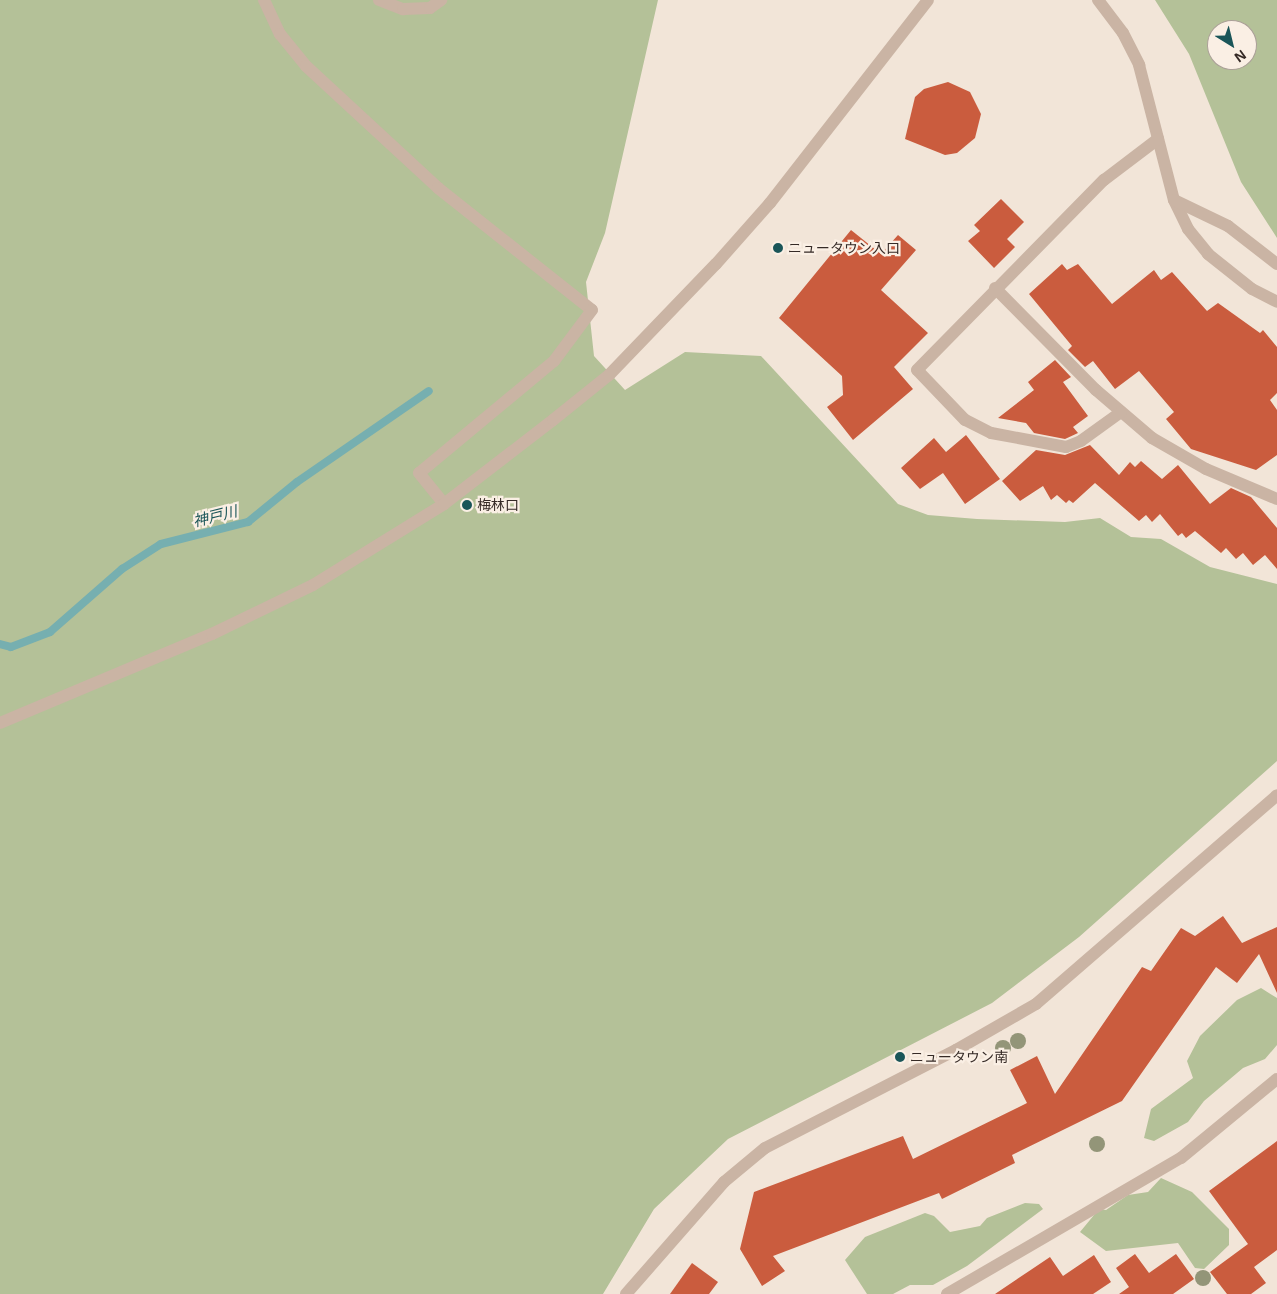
<!DOCTYPE html>
<html>
<head>
<meta charset="utf-8">
<style>
	body { margin:0 }
	#map { position:relative; width:1277px; height:1294px; overflow:hidden; background:#f2e5d8; font-family:Helvetica,"Noto Sans JP",sans-serif }
	div>[style] { position:absolute }
	[style*='--x'] { left:calc(var(--x)*1px); top:calc(var(--y)*1px); width:calc(var(--w)*1px); rotate:calc(var(--a)*1deg) }
	.green>* { inset:0; background:#b4c198 }
	.stream>* { height:8px; margin:-4px; padding:0 4px; transform-origin:4px; border-radius:4px; background:#76afb0 }
	.building>* { inset:0; background:#ca5c3e }
	.minor>* { height:12px; margin:-6px; padding:0 6px; transform-origin:6px; border-radius:6px; background:#cab4a4 }
	.trees>* { width:16px; height:16px; margin:-8px; border-radius:50%; background:#939578 }
	.dots>* { width:14px; height:14px; translate:-50% -50%; box-sizing:border-box; border:2px solid #faefe4; border-radius:50% }
	span { translate:-50% -50%; white-space:nowrap; text-align:center; line-height:1.15; -webkit-text-stroke:4.5px #faefe4; paint-order:stroke }
	.poi-label { font-size:14px; color:#352a26 }
	.left { translate:0 -50%; text-align:left }
	.water-label { font-size:15px; color:#1a5558; font-style:italic }
	.north { position:absolute; left:1207px; top:20px; width:50px; height:50px; box-sizing:border-box; background:#faefe4; border:1px solid #aba098; border-radius:50%; rotate:144deg; font-size:14px; font-weight:700; line-height:20px; text-align:center; color:#352a26 }
	.north::after { content:''; display:block; margin:auto; width:18px; height:22px; background:#1a5558; clip-path:polygon(50% 0,100% 100%,50% 72%,0 100%) }
</style>
</head>
<body>
<div id="map">
	<div class="green">
		<div style="clip-path:polygon(0 0,658px 0,605px 233px,586px 282px,594px 356px,625px 390px,685px 352px,761px 356px,898px 504px,928px 515px,977px 519px,1065px 522px,1100px 518px,1131px 537px,1161px 539px,1210px 567px,1277px 584px,1277px 761px,1079px 937px,992px 1003px,728px 1139px,654px 1209px,603px 1294px,0 1294px)"></div>
		<div style="clip-path:polygon(evenodd,1155px 0,1277px 0,1277px 238px,1241px 182px,1189px 54px,1155px 0,1217px 30px,1247px 30px,1247px 60px,1217px 60px,1217px 30px)"></div>
		<div style="clip-path:polygon(1261px 988px,1277px 998px,1277px 1045px,1265px 1059px,1243px 1068px,1204px 1101px,1188px 1122px,1154px 1141px,1144px 1138px,1151px 1109px,1193px 1078px,1187px 1061px,1200px 1036px,1237px 1000px)"></div>
		<div style="clip-path:polygon(1161px 1178px,1192px 1192px,1229px 1229px,1229px 1245px,1204px 1269px,1195px 1268px,1178px 1243px,1106px 1251px,1080px 1232px,1099px 1209px,1106px 1210px,1128px 1195px,1148px 1192px)"></div>
		<div style="clip-path:polygon(1025px 1203px,1039px 1204px,1043px 1209px,967px 1266px,933px 1285px,910px 1285px,893px 1294px,867px 1294px,845px 1260px,865px 1237px,925px 1213px,934px 1216px,950px 1232px,980px 1226px,987px 1218px)"></div>
	</div>
	<div class="stream">
		<div style="--x:0;--y:644;--w:11;--a:15"></div>
		<div style="--x:11;--y:647;--w:42;--a:-21"></div>
		<div style="--x:50;--y:632;--w:96;--a:-41.2"></div>
		<div style="--x:122;--y:569;--w:46;--a:-32.7"></div>
		<div style="--x:161;--y:544;--w:90;--a:-14.2"></div>
		<div style="--x:248;--y:522;--w:63;--a:-39.2"></div>
		<div style="--x:297;--y:482;--w:160;--a:-34.6"></div>
	</div>
	<div class="building">
		<div style="clip-path:polygon(948px 82px,970px 92px,981px 114px,975px 138px,957px 153px,945px 155px,905px 139px,915px 97px,924px 89px)"></div>
		<div style="clip-path:polygon(1001px 199px,1024px 222px,1007px 239px,1015px 247px,994px 268px,968px 241px,980px 231px,974px 225px)"></div>
		<div style="clip-path:polygon(851px 230px,881px 254px,898px 235px,916px 250px,881px 290px,928px 333px,894px 367px,913px 389px,853px 440px,827px 407px,843px 395px,842px 376px,779px 318px)"></div>
		<div style="clip-path:polygon(1062px 264px,1067px 270px,1078px 264px,1112px 304px,1154px 270px,1161px 280px,1172px 272px,1207px 311px,1218px 303px,1260px 333px,1263px 330px,1277px 347px,1277px 393px,1270px 400px,1277px 410px,1277px 455px,1256px 470px,1191px 449px,1166px 419px,1174px 412px,1139px 371px,1115px 389px,1093px 361px,1085px 367px,1068px 350px,1072px 346px,1029px 294px)"></div>
		<div style="clip-path:polygon(1055px 360px,1071px 377px,1063px 382px,1088px 416px,1073px 427px,1078px 433px,1065px 439px,1034px 433px,1026px 423px,998px 418px,1034px 390px,1028px 382px)"></div>
		<div style="clip-path:polygon(966px 435px,1000px 479px,965px 504px,943px 473px,920px 489px,901px 468px,934px 438px,946px 452px)"></div>
		<div style="clip-path:polygon(1090px 445px,1119px 475px,1130px 462px,1135px 467px,1141px 461px,1162px 479px,1178px 465px,1210px 504px,1231px 488px,1251px 497px,1277px 528px,1277px 569px,1265px 555px,1253px 565px,1243px 553px,1236px 559px,1226px 548px,1221px 553px,1195px 531px,1186px 538px,1182px 533px,1178px 536px,1160px 514px,1152px 522px,1146px 515px,1139px 521px,1095px 483px,1073px 503px,1069px 500px,1066px 503px,1057px 495px,1051px 500px,1043px 486px,1020px 501px,1002px 481px,1036px 450px,1065px 455px)"></div>
		<div style="clip-path:polygon(1223px 916px,1242px 943px,1277px 927px,1277px 993px,1259px 954px,1237px 983px,1216px 967px,1122px 1101px,1012px 1155px,1015px 1163px,942px 1199px,939px 1193px,773px 1256px,785px 1271px,762px 1286px,740px 1249px,754px 1192px,903px 1136px,913px 1159px,1027px 1103px,1010px 1070px,1037px 1056px,1055px 1094px,1142px 967px,1151px 971px,1181px 928px,1195px 936px)"></div>
		<div style="clip-path:polygon(1277px 1141px,1277px 1250px,1254px 1267px,1266px 1283px,1251px 1294px,1227px 1294px,1210px 1272px,1248px 1244px,1209px 1191px)"></div>
		<div style="clip-path:polygon(1135px 1254px,1149px 1273px,1176px 1254px,1194px 1279px,1173px 1294px,1119px 1294px,1129px 1287px,1116px 1268px)"></div>
		<div style="clip-path:polygon(1094px 1255px,1111px 1282px,1093px 1294px,995px 1294px,1050px 1257px,1063px 1276px)"></div>
		<div style="clip-path:polygon(692px 1263px,718px 1282px,709px 1294px,670px 1294px)"></div>
	</div>
	<div class="minor">
		<div style="--x:264;--y:0;--w:38;--a:65"></div>
		<div style="--x:280;--y:34;--w:41;--a:50.9"></div>
		<div style="--x:306;--y:66;--w:180;--a:42.7"></div>
		<div style="--x:438;--y:188;--w:196;--a:38.4"></div>
		<div style="--x:592;--y:310;--w:64;--a:126.7"></div>
		<div style="--x:554;--y:361;--w:175;--a:140.3"></div>
		<div style="--x:419;--y:473;--w:40;--a:51"></div>
		<div style="--x:379;--y:0;--w:26;--a:21"></div>
		<div style="--x:403;--y:9;--w:27;--a:-2"></div>
		<div style="--x:430;--y:8;--w:14;--a:-36"></div>
		<div style="--x:1098;--y:0;--w:41;--a:52.9"></div>
		<div style="--x:1123;--y:33;--w:36;--a:63"></div>
		<div style="--x:1139;--y:65;--w:139;--a:75.5"></div>
		<div style="--x:1174;--y:200;--w:32;--a:64"></div>
		<div style="--x:1188;--y:229;--w:32;--a:51"></div>
		<div style="--x:1208;--y:254;--w:56;--a:38.5"></div>
		<div style="--x:1252;--y:289;--w:28;--a:27"></div>
		<div style="--x:1174;--y:200;--w:60;--a:25.7"></div>
		<div style="--x:1228;--y:226;--w:62;--a:37.8"></div>
		<div style="--x:995;--y:288;--w:144;--a:45.3"></div>
		<div style="--x:1096;--y:390;--w:74;--a:40.6"></div>
		<div style="--x:1152;--y:438;--w:62;--a:29.9"></div>
		<div style="--x:1206;--y:469;--w:77;--a:22.9"></div>
		<div style="--x:1121;--y:412;--w:49;--a:144.1"></div>
		<div style="--x:1081;--y:441;--w:16;--a:158"></div>
		<div style="--x:1066;--y:447;--w:76;--a:-169.4"></div>
		<div style="--x:991;--y:433;--w:29;--a:-153"></div>
		<div style="--x:965;--y:420;--w:69;--a:-133.8"></div>
		<div style="--x:917;--y:370;--w:267;--a:-45.5"></div>
		<div style="--x:1104;--y:180;--w:68;--a:-37.2"></div>
		<div style="--x:0;--y:723;--w:230;--a:-22.8"></div>
		<div style="--x:212;--y:634;--w:112;--a:-25.9"></div>
		<div style="--x:313;--y:585;--w:154;--a:-31.7"></div>
		<div style="--x:444;--y:504;--w:138;--a:-37.6"></div>
		<div style="--x:553;--y:420;--w:72;--a:-38.8"></div>
		<div style="--x:609;--y:375;--w:154;--a:-46.1"></div>
		<div style="--x:716;--y:264;--w:81;--a:-48.5"></div>
		<div style="--x:770;--y:203;--w:257;--a:-52.1"></div>
		<div style="--x:626;--y:1294;--w:149;--a:-48.8"></div>
		<div style="--x:724;--y:1182;--w:53;--a:-39.7"></div>
		<div style="--x:765;--y:1148;--w:215;--a:-27.2"></div>
		<div style="--x:956;--y:1050;--w:92;--a:-29.9"></div>
		<div style="--x:1036;--y:1004;--w:319;--a:-40.9"></div>
		<div style="--x:947;--y:1294;--w:271;--a:-30.2"></div>
		<div style="--x:1181;--y:1158;--w:124;--a:-39.5"></div>
	</div>
	<div class="trees">
		<div style="left:1018px;top:1041px"></div>
		<div style="left:1003px;top:1048px"></div>
		<div style="left:1097px;top:1144px"></div>
		<div style="left:1203px;top:1278px"></div>
	</div>
	<div class="dots">
		<div style="left:778px;top:248px;background:#1a5558"></div>
		<div style="left:467px;top:505px;background:#1a5558"></div>
		<div style="left:900px;top:1057px;background:#1a5558"></div>
	</div>
	<div class="poi-label">
		<span class="left" style="left:788px;top:248px">ニュータウン入口</span>
		<span class="left" style="left:477px;top:505px">梅林口</span>
		<span class="left" style="left:910px;top:1057px">ニュータウン南</span>
	</div>
	<div class="water-label">
		<span style="left:215px;top:516px;rotate:-14deg">神戸川</span>
	</div>
	<div class="north">N</div>
</div>
</body>
</html>
